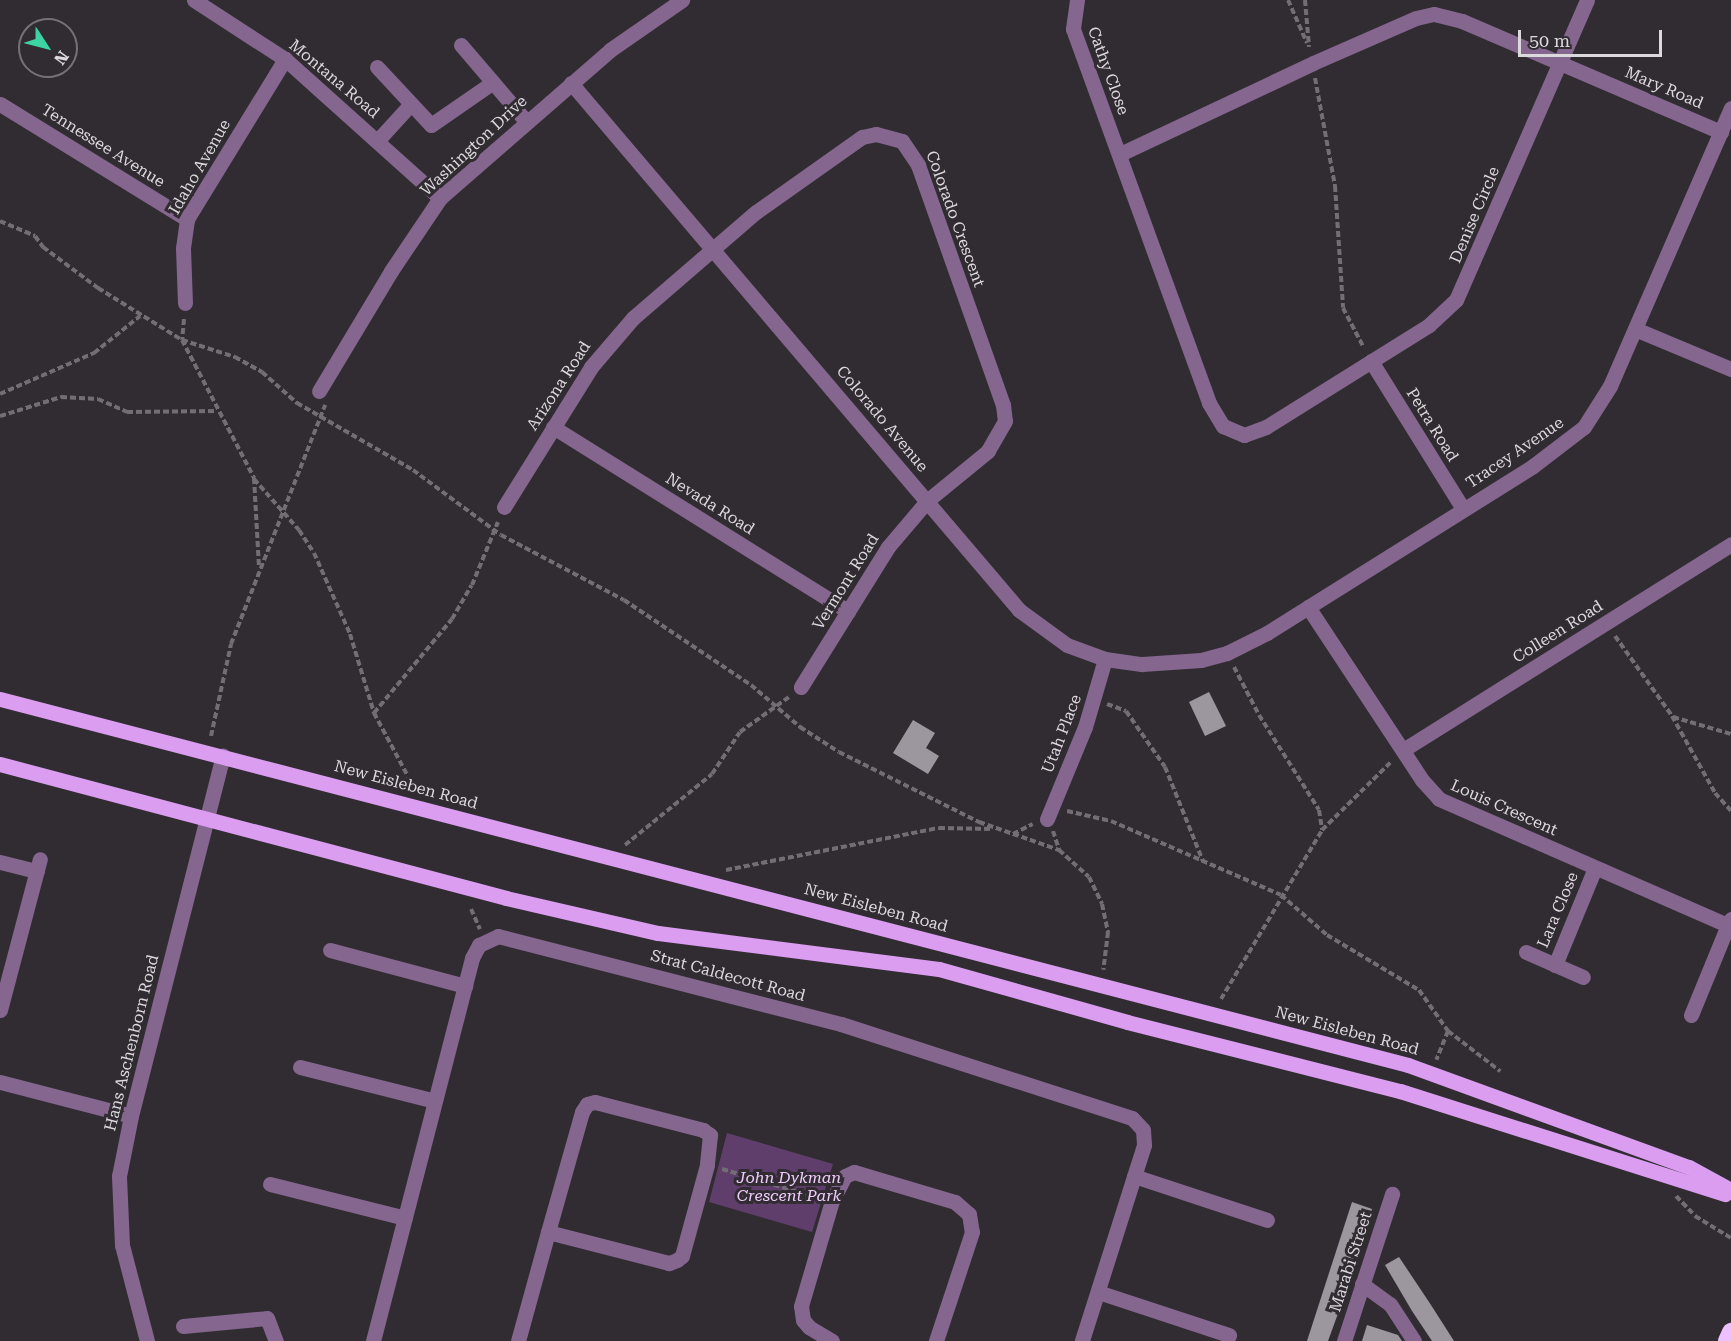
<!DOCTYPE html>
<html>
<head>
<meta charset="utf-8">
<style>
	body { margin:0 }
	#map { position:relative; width:1731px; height:1341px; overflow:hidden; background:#312c32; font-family:"Roboto Serif",serif }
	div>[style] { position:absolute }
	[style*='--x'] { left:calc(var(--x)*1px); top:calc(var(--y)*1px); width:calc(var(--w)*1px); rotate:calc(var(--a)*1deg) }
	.green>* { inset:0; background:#5f3e6b }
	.building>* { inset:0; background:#9c979e }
	.path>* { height:4px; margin-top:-2px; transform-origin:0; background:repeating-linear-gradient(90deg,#726e73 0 6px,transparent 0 9px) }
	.minor>* { height:15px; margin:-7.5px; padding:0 7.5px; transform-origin:7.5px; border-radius:7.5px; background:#84668f }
	.major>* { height:15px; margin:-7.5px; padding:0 7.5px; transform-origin:7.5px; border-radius:7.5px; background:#da9df0 }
	.highway>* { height:18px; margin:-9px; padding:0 9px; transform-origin:9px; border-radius:9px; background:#ecc1fd }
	span { translate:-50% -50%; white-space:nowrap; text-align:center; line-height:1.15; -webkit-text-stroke:6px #312c32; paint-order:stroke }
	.street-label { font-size:16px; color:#dcd9dd }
	.park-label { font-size:16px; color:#f0ccfd; font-style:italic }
	.north { position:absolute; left:18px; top:18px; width:60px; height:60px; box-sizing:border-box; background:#312c32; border:2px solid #757176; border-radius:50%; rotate:126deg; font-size:16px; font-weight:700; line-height:24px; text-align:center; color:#dcd9dd }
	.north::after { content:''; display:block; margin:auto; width:21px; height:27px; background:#3cd4a3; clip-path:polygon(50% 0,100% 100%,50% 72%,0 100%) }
	.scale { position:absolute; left:1518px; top:30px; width:144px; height:27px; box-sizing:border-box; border:3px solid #dcd9dd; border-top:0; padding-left:8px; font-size:18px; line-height:21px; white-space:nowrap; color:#dcd9dd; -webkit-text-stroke:4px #312c32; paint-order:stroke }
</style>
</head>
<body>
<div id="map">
	<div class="green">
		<div style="clip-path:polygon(727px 1133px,833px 1164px,812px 1232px,709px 1202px)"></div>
	</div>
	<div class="building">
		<div style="clip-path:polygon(1209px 692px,1226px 726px,1205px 736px,1189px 702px)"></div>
		<div style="clip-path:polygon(913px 720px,935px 733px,926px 748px,939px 756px,928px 774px,893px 753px)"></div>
		<div style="clip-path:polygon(1352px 1202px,1372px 1209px,1340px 1308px,1328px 1341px,1307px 1341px)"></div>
		<div style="clip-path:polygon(1399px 1257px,1431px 1305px,1454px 1341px,1432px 1341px,1412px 1311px,1385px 1265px)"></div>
		<div style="clip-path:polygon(1367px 1325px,1398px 1335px,1402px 1341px,1362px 1341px)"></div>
	</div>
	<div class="path">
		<div style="--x:1288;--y:0;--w:47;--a:66.2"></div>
		<div style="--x:1305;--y:0;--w:47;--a:85.1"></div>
		<div style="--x:1315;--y:78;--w:110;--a:79.5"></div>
		<div style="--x:1335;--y:186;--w:122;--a:86.2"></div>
		<div style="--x:1343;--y:308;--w:45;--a:62.3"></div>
		<div style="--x:0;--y:221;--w:38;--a:23"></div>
		<div style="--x:35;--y:236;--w:14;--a:54"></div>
		<div style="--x:43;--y:247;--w:69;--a:36.7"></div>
		<div style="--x:98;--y:288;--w:99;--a:31.8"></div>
		<div style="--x:182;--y:340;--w:156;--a:62.4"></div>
		<div style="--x:254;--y:478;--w:89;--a:86.8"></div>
		<div style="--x:184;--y:319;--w:21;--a:95"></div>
		<div style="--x:182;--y:340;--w:56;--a:17.8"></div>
		<div style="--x:235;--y:357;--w:31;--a:29"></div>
		<div style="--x:262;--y:372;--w:47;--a:41.5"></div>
		<div style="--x:297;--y:403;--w:134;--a:30"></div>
		<div style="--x:413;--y:470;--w:109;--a:36.5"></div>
		<div style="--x:501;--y:535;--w:139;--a:27.9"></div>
		<div style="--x:624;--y:600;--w:153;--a:33.8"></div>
		<div style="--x:751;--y:685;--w:65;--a:40.6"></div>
		<div style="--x:800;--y:727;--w:46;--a:32.7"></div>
		<div style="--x:839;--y:752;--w:157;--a:26.6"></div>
		<div style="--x:979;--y:822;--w:85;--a:19.3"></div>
		<div style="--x:1059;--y:850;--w:40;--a:42"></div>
		<div style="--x:1089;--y:877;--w:30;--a:64"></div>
		<div style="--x:1102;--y:904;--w:29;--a:78"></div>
		<div style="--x:1108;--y:932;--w:38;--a:97"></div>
		<div style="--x:0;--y:394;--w:103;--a:-23.6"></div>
		<div style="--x:94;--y:353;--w:59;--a:-38.8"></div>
		<div style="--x:0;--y:416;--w:64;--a:-17.3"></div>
		<div style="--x:61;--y:397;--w:37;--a:3"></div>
		<div style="--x:98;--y:399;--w:32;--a:24"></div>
		<div style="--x:127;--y:412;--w:90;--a:-0.6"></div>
		<div style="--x:254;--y:479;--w:68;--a:48.6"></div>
		<div style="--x:299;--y:530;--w:27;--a:57"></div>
		<div style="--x:314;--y:553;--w:89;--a:66"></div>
		<div style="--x:350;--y:634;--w:83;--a:73.1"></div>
		<div style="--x:374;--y:713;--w:76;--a:61.8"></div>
		<div style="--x:1615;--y:636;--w:98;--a:54.5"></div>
		<div style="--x:1672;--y:716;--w:88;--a:60.8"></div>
		<div style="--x:1715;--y:793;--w:24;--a:48"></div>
		<div style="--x:1234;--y:667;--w:54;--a:62.5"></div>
		<div style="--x:1259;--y:715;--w:112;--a:57.7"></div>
		<div style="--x:1319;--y:810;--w:20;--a:81"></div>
		<div style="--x:1107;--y:704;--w:20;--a:20"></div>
		<div style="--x:1126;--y:711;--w:68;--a:55.1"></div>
		<div style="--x:1165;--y:767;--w:101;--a:68"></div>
		<div style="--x:374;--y:713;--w:122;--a:-50.3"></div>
		<div style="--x:452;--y:619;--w:39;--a:-60"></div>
		<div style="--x:472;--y:585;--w:68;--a:-67.6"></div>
		<div style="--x:1673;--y:717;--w:60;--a:16.3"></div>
		<div style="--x:211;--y:736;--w:94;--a:-77.7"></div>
		<div style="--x:231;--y:644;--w:257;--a:-68.5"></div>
		<div style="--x:1067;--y:811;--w:45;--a:12.8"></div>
		<div style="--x:1111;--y:821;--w:185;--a:23.5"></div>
		<div style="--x:1281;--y:895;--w:61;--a:41"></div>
		<div style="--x:1327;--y:935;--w:107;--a:30.9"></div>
		<div style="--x:1419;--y:990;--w:50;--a:54.7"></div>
		<div style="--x:1448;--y:1031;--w:31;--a:112"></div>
		<div style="--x:1053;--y:831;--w:20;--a:72"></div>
		<div style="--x:1013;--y:834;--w:22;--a:-27"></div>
		<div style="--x:625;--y:845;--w:112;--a:-39.2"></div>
		<div style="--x:712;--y:774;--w:50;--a:-56.3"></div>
		<div style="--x:740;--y:732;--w:60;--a:-35.5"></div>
		<div style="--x:726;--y:870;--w:217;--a:-11.2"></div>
		<div style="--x:939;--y:828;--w:54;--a:1.1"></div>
		<div style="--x:471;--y:909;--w:22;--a:66"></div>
		<div style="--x:1221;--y:999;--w:197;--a:-59.1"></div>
		<div style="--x:1322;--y:830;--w:98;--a:-44.6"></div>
		<div style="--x:1448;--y:1031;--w:66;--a:37.6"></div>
		<div style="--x:722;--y:1169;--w:100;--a:16.8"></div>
		<div style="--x:1676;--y:1196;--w:28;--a:46"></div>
		<div style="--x:1695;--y:1216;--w:42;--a:31.4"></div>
	</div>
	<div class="minor">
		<div style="--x:194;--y:0;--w:108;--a:33"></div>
		<div style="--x:285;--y:59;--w:208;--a:41.9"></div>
		<div style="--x:1077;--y:0;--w:29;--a:98"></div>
		<div style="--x:1073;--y:29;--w:398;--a:70"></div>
		<div style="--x:1209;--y:403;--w:27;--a:59"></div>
		<div style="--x:1223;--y:426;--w:23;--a:23"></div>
		<div style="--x:1244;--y:435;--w:23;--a:-20"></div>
		<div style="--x:1266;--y:427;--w:192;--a:-32"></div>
		<div style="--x:1429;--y:325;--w:37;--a:-43"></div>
		<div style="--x:1456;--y:300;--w:327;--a:-66.4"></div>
		<div style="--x:461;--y:45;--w:100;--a:49.5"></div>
		<div style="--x:377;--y:67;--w:79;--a:47"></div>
		<div style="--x:431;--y:125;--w:75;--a:-34.7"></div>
		<div style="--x:571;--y:83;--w:692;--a:49.63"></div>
		<div style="--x:1019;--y:610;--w:59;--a:36.1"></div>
		<div style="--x:1067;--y:645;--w:40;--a:20.2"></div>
		<div style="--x:1105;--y:659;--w:37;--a:8"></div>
		<div style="--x:1142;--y:664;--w:59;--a:-3.9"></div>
		<div style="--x:1201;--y:660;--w:27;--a:-15"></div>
		<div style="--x:1227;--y:653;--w:45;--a:-26.6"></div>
		<div style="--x:1267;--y:633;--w:314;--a:-32.1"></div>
		<div style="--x:1533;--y:466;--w:64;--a:-37.4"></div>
		<div style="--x:1584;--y:427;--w:49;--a:-57.6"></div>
		<div style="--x:1610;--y:386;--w:303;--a:-66.5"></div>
		<div style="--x:0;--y:104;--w:220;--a:31.6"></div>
		<div style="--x:378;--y:140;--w:47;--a:-47.6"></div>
		<div style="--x:1120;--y:154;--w:213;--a:-25.2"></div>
		<div style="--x:1313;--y:63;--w:112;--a:-23.6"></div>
		<div style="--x:1416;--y:18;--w:18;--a:-13"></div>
		<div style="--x:1434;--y:14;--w:29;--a:14"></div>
		<div style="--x:1462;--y:21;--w:282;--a:23.2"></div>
		<div style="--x:185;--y:303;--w:55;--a:-92.1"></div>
		<div style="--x:183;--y:248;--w:29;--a:-82"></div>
		<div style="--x:187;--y:219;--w:188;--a:-58.5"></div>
		<div style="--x:1635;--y:329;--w:104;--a:22.6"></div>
		<div style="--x:1371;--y:361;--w:174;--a:58.1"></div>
		<div style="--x:319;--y:391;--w:140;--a:-59"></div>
		<div style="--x:391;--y:271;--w:88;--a:-56.1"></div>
		<div style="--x:440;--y:198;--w:225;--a:-41"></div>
		<div style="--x:610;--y:50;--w:88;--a:-34.8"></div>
		<div style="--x:553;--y:427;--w:348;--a:32"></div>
		<div style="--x:504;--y:507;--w:165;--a:-58.1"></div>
		<div style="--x:591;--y:367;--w:65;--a:-49.4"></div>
		<div style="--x:633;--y:318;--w:162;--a:-40.8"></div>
		<div style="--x:756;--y:212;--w:130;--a:-35.3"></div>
		<div style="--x:862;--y:137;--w:14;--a:-12"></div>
		<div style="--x:876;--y:134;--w:27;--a:15"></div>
		<div style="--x:902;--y:141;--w:29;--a:56"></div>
		<div style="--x:918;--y:165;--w:255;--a:70.5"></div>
		<div style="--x:1003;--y:405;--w:16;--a:83"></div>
		<div style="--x:1005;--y:421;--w:34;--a:120"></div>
		<div style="--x:988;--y:451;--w:79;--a:140.7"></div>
		<div style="--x:927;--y:501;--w:60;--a:130.3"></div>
		<div style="--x:888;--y:547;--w:165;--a:121.9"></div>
		<div style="--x:1308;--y:607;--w:207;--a:56.6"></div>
		<div style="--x:1422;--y:780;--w:25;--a:48"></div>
		<div style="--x:1439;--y:799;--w:315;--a:23.6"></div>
		<div style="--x:1728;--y:925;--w:7;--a:-63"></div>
		<div style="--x:1403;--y:750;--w:387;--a:-32.1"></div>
		<div style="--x:1047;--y:819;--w:100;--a:-67.6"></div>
		<div style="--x:1085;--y:727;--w:71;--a:-73.6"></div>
		<div style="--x:0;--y:862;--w:38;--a:14"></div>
		<div style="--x:330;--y:950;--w:140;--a:14.9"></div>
		<div style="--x:1526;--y:952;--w:62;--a:23.7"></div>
		<div style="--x:1555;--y:965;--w:105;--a:-67.6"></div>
		<div style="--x:0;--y:1010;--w:156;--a:-75.2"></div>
		<div style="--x:1691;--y:1015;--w:97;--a:-67.7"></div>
		<div style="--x:300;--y:1067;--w:139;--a:14.1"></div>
		<div style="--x:0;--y:1082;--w:135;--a:14.5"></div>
		<div style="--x:1134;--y:1176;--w:140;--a:18.3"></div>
		<div style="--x:270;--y:1184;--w:139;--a:14.1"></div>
		<div style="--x:1362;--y:1284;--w:34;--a:36"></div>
		<div style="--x:1390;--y:1304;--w:44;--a:57"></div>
		<div style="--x:1098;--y:1292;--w:138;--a:18.2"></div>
		<div style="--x:183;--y:1326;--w:84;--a:-5.4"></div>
		<div style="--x:267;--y:1318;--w:25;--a:69"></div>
		<div style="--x:147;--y:1341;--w:99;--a:-104.6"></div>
		<div style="--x:122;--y:1245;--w:69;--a:-92.5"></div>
		<div style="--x:119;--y:1176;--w:61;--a:-78.7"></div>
		<div style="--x:131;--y:1116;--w:372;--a:-75.7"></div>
		<div style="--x:373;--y:1341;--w:396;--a:-75.5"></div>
		<div style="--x:472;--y:958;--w:15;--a:-62"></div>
		<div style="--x:479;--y:945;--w:21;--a:-25"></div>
		<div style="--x:498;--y:936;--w:354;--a:14.4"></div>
		<div style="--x:841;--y:1024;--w:306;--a:17.9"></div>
		<div style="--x:1132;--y:1118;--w:16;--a:47"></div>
		<div style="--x:1143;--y:1130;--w:15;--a:86"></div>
		<div style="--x:1144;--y:1145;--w:206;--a:107.6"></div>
		<div style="--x:518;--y:1341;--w:113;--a:-74.6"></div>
		<div style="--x:548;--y:1232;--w:125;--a:-74.2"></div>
		<div style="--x:582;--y:1112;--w:9;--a:-58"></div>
		<div style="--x:587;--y:1104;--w:8;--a:-14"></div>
		<div style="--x:595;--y:1102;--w:112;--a:14.5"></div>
		<div style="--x:703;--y:1130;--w:9;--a:36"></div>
		<div style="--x:710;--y:1135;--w:30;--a:96"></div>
		<div style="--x:707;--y:1165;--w:94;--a:105.4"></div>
		<div style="--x:682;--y:1256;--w:6;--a:141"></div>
		<div style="--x:677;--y:1260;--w:9;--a:159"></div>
		<div style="--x:669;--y:1263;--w:125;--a:-165.6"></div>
		<div style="--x:832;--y:1341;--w:27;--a:-149"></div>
		<div style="--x:809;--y:1327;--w:9;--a:-131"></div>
		<div style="--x:803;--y:1320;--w:14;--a:-98"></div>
		<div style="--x:801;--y:1306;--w:109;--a:-73.6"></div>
		<div style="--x:832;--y:1201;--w:28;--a:-63"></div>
		<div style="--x:845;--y:1176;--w:10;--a:-24"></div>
		<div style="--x:854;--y:1172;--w:105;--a:16.5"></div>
		<div style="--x:955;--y:1202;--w:18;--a:41"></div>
		<div style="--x:969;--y:1214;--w:18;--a:81"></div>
		<div style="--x:972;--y:1232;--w:115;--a:108.3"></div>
		<div style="--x:1344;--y:1341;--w:155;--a:-71.9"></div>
	</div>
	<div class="major">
		<div style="--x:0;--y:699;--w:1455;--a:14.57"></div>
		<div style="--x:1408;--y:1065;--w:299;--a:20"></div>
		<div style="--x:1689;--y:1167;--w:48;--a:28.7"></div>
		<div style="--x:0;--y:764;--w:523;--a:14.83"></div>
		<div style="--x:506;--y:898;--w:156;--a:13"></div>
		<div style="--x:658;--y:933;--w:283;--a:7.3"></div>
		<div style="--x:939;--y:969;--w:195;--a:15.7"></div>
		<div style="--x:1127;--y:1022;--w:282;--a:14.2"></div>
		<div style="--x:1400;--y:1091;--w:341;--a:17.6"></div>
	</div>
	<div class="highway">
		<div style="--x:1727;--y:1341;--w:10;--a:-66"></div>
	</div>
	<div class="street-label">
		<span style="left:1108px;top:71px;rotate:70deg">Cathy Close</span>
		<span style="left:334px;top:79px;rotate:40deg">Montana Road</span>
		<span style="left:1664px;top:88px;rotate:23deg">Mary Road</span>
		<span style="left:103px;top:146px;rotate:32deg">Tennessee Avenue</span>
		<span style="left:474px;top:146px;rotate:-43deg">Washington Drive</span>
		<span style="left:200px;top:167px;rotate:-60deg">Idaho Avenue</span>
		<span style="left:1475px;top:215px;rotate:-67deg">Denise Circle</span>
		<span style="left:955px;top:219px;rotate:70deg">Colorado Crescent</span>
		<span style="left:559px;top:386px;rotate:-57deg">Arizona Road</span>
		<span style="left:882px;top:419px;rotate:50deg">Colorado Avenue</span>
		<span style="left:1432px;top:425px;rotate:58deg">Petra Road</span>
		<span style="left:1515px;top:453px;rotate:-34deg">Tracey Avenue</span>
		<span style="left:710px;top:504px;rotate:32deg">Nevada Road</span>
		<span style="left:846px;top:582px;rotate:-58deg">Vermont Road</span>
		<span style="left:1558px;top:632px;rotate:-32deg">Colleen Road</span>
		<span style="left:1062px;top:734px;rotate:-69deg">Utah Place</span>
		<span style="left:406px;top:785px;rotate:15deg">New Eisleben Road</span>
		<span style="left:1504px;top:808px;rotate:24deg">Louis Crescent</span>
		<span style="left:876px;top:908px;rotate:15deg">New Eisleben Road</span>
		<span style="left:1558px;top:910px;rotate:-67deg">Lara Close</span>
		<span style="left:728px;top:976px;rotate:15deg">Strat Caldecott Road</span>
		<span style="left:1347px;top:1031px;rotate:15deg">New Eisleben Road</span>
		<span style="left:132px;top:1043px;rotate:-76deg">Hans Aschenborn Road</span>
		<span style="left:1351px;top:1262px;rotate:-72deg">Marabi Street</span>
	</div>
	<div class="park-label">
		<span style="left:789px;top:1187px">John Dykman<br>Crescent Park</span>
	</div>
	<div class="north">N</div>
	<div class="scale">50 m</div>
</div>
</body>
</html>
